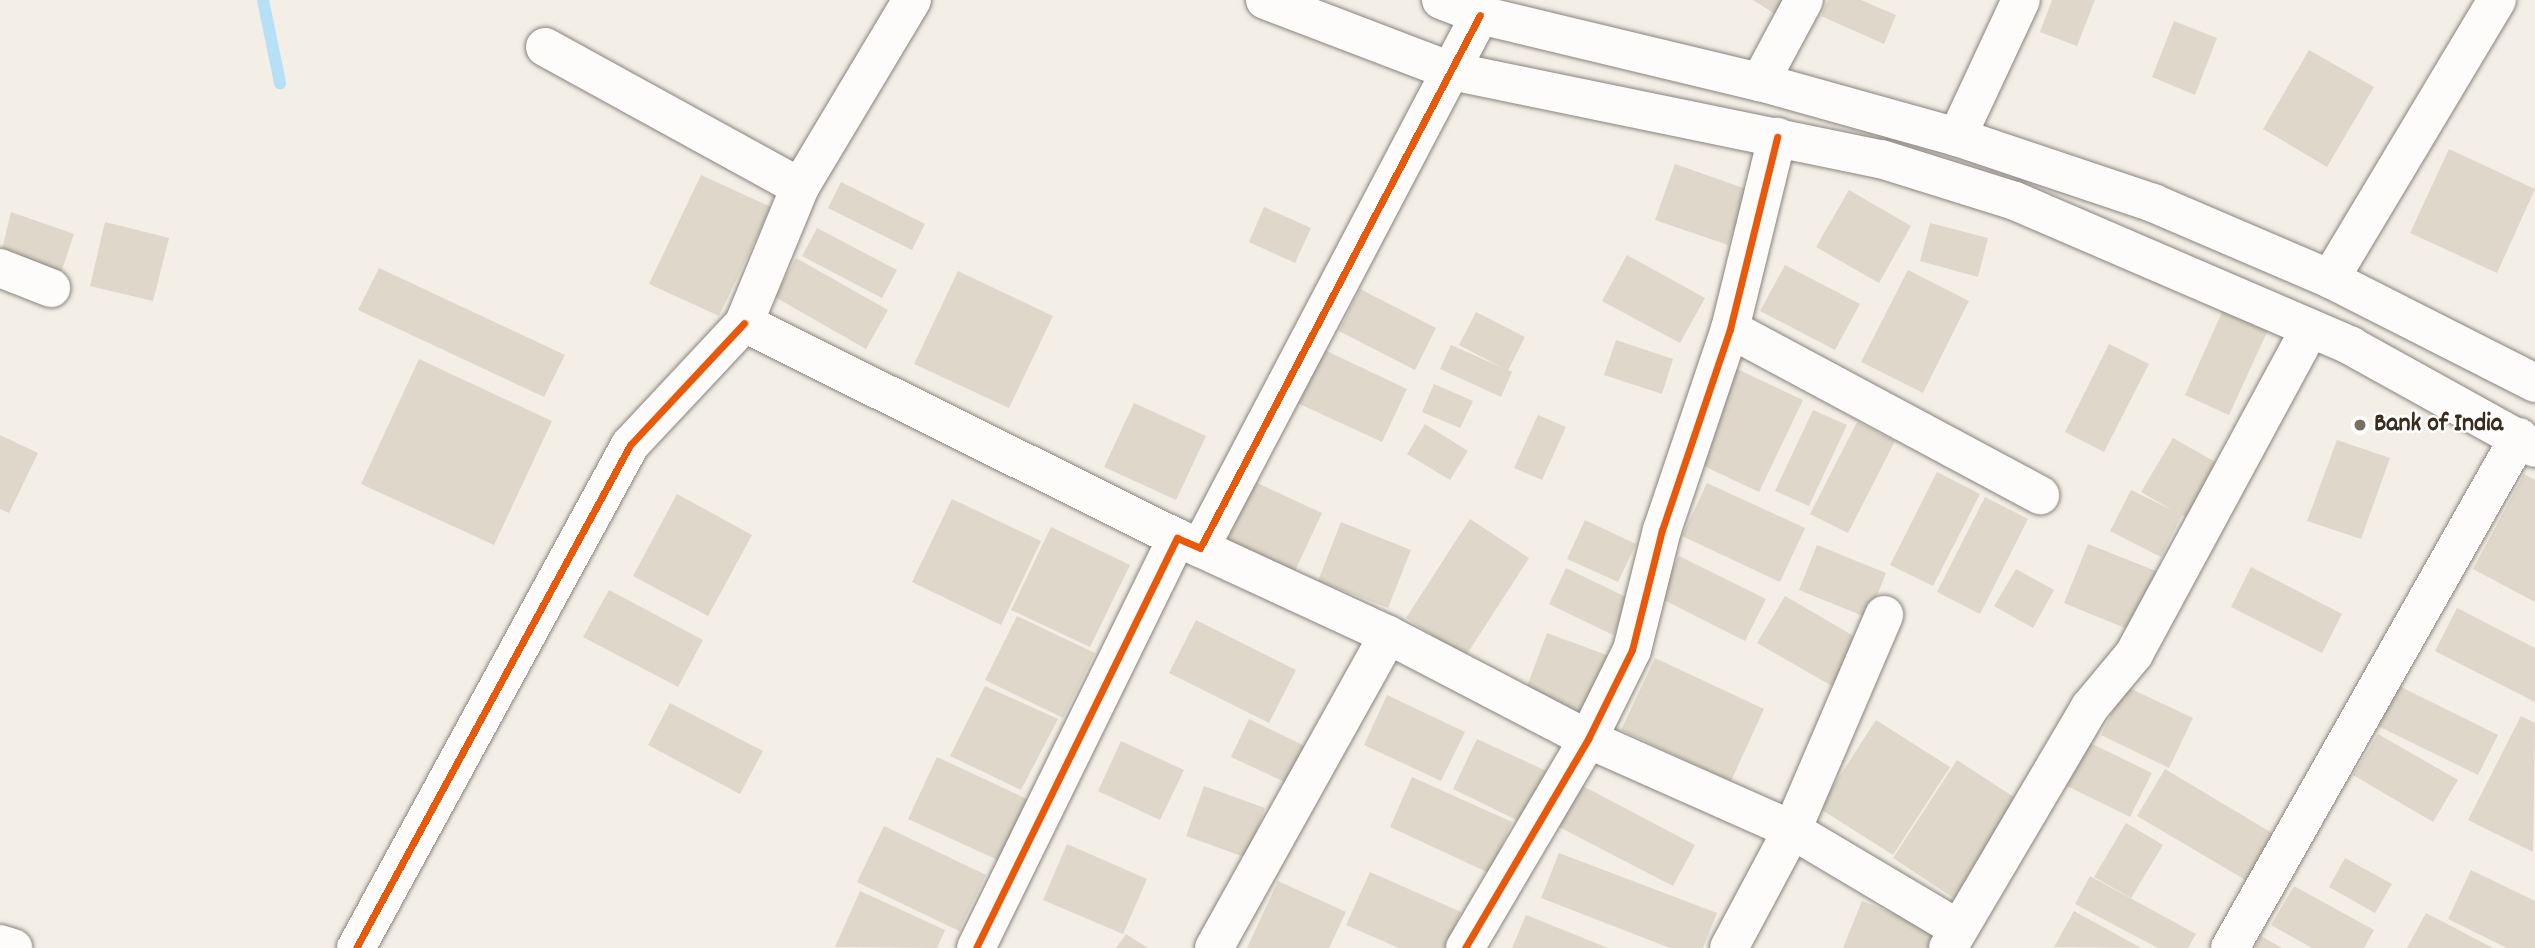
<!DOCTYPE html>
<html>
<head>
<meta charset="utf-8">
<style>
	body { margin:0 }
	#map { position:relative; width:2535px; height:948px; overflow:hidden; background:#f3eee6; font-family:Dekko,sans-serif }
	div>[style] { position:absolute }
	[style*='--x'] { left:calc(var(--x)*1px); top:calc(var(--y)*1px); width:calc(var(--w)*1px); rotate:calc(var(--a)*1deg) }
	.stream>* { height:12px; margin:-6px; padding:0 6px; transform-origin:6px; border-radius:6px; background:#b5e0f5 }
	.building>* { inset:0; background:#dfd7ca }
	.roads { filter:drop-shadow(0 0 2px #89837d) drop-shadow(0 0 2px #89837d) }
	.minor>* { height:38px; margin:-19px; padding:0 19px; transform-origin:19px; border-radius:19px; background:#fdfcfb }
	.tertiary>* { height:38px; margin:-19px; padding:0 19px; transform-origin:19px; border-radius:19px; background:#fdfcfb }
	.primary>* { height:38px; margin:-19px; padding:0 19px; transform-origin:19px; border-radius:19px; background:#fdfcfb }
	.cycleway>* { height:7px; margin:-3.5px; padding:0 3.5px; transform-origin:3.5px; border-radius:3.5px; background:#e8590c }
	.dots>* { width:19px; height:19px; translate:-50% -50%; box-sizing:border-box; border:4px solid #fff; border-radius:50% }
	span { translate:-50% -50%; white-space:nowrap; text-align:center; line-height:1.15; -webkit-text-stroke:5px #fff; paint-order:stroke }
	.poi-label { font-size:26px; color:#3b2a1e; font-weight:700 }
	.left { translate:0 -50%; text-align:left }
</style>
</head>
<body>
<div id="map">
	<div class="stream">
		<div style="--x:263;--y:0;--w:85;--a:78.4"></div>
	</div>
	<div class="building">
		<div style="clip-path:polygon(1753px 0,1788px 0,1778px 16px)"></div>
		<div style="clip-path:polygon(1828px 0,1861px 0,1896px 15px,1884px 44px,1821px 16px)"></div>
		<div style="clip-path:polygon(2052px 0,2095px 0,2077px 46px,2040px 32px)"></div>
		<div style="clip-path:polygon(2174px 21px,2217px 38px,2195px 95px,2152px 77px)"></div>
		<div style="clip-path:polygon(2309px 50px,2374px 87px,2327px 167px,2263px 129px)"></div>
		<div style="clip-path:polygon(2449px 149px,2535px 189px,2497px 273px,2410px 233px)"></div>
		<div style="clip-path:polygon(1675px 164px,1749px 190px,1728px 245px,1655px 220px)"></div>
		<div style="clip-path:polygon(701px 175px,771px 207px,719px 316px,649px 284px)"></div>
		<div style="clip-path:polygon(841px 182px,925px 224px,912px 250px,828px 208px)"></div>
		<div style="clip-path:polygon(1849px 190px,1911px 226px,1879px 283px,1816px 247px)"></div>
		<div style="clip-path:polygon(1264px 207px,1311px 228px,1295px 263px,1249px 242px)"></div>
		<div style="clip-path:polygon(11px 212px,74px 234px,59px 279px,0 258px)"></div>
		<div style="clip-path:polygon(105px 222px,169px 238px,153px 301px,90px 286px)"></div>
		<div style="clip-path:polygon(1930px 223px,1988px 238px,1978px 277px,1920px 261px)"></div>
		<div style="clip-path:polygon(817px 228px,897px 270px,882px 298px,802px 256px)"></div>
		<div style="clip-path:polygon(1627px 255px,1705px 298px,1680px 343px,1602px 301px)"></div>
		<div style="clip-path:polygon(796px 258px,888px 310px,866px 349px,775px 297px)"></div>
		<div style="clip-path:polygon(1785px 265px,1860px 304px,1835px 350px,1760px 311px)"></div>
		<div style="clip-path:polygon(379px 268px,565px 355px,544px 397px,358px 310px)"></div>
		<div style="clip-path:polygon(1908px 270px,1969px 301px,1923px 393px,1861px 362px)"></div>
		<div style="clip-path:polygon(958px 271px,1053px 316px,1009px 408px,914px 364px)"></div>
		<div style="clip-path:polygon(1360px 289px,1436px 328px,1415px 370px,1339px 331px)"></div>
		<div style="clip-path:polygon(2223px 310px,2268px 330px,2229px 415px,2185px 395px)"></div>
		<div style="clip-path:polygon(1476px 312px,1525px 337px,1508px 370px,1512px 372px,1501px 397px,1440px 369px,1451px 345px,1503px 368px,1459px 345px)"></div>
		<div style="clip-path:polygon(1616px 340px,1673px 359px,1662px 394px,1604px 375px)"></div>
		<div style="clip-path:polygon(2109px 344px,2149px 364px,2104px 452px,2065px 432px)"></div>
		<div style="clip-path:polygon(1316px 346px,1407px 389px,1382px 442px,1291px 400px)"></div>
		<div style="clip-path:polygon(419px 359px,552px 421px,494px 545px,361px 484px)"></div>
		<div style="clip-path:polygon(1735px 368px,1803px 400px,1759px 492px,1691px 460px)"></div>
		<div style="clip-path:polygon(1434px 384px,1473px 401px,1460px 428px,1422px 412px)"></div>
		<div style="clip-path:polygon(1134px 403px,1206px 436px,1176px 500px,1104px 467px)"></div>
		<div style="clip-path:polygon(1813px 410px,1847px 425px,1809px 506px,1775px 491px)"></div>
		<div style="clip-path:polygon(1538px 415px,1566px 427px,1542px 480px,1514px 468px)"></div>
		<div style="clip-path:polygon(1857px 422px,1895px 441px,1848px 533px,1810px 514px)"></div>
		<div style="clip-path:polygon(1425px 424px,1468px 451px,1450px 480px,1407px 454px)"></div>
		<div style="clip-path:polygon(0 435px,38px 453px,9px 513px,0 509px)"></div>
		<div style="clip-path:polygon(2173px 438px,2226px 468px,2194px 522px,2182px 515px,2161px 557px,2110px 531px,2131px 490px,2172px 510px,2141px 492px)"></div>
		<div style="clip-path:polygon(2337px 440px,2390px 458px,2361px 539px,2307px 521px)"></div>
		<div style="clip-path:polygon(1937px 472px,1980px 494px,1933px 586px,1890px 565px)"></div>
		<div style="clip-path:polygon(2524px 474px,2535px 480px,2535px 602px,2473px 569px)"></div>
		<div style="clip-path:polygon(1255px 482px,1322px 513px,1293px 575px,1226px 543px)"></div>
		<div style="clip-path:polygon(1707px 483px,1805px 528px,1780px 582px,1682px 536px)"></div>
		<div style="clip-path:polygon(677px 494px,752px 535px,708px 616px,633px 576px)"></div>
		<div style="clip-path:polygon(1985px 497px,2028px 519px,1980px 614px,1937px 592px)"></div>
		<div style="clip-path:polygon(952px 499px,1041px 541px,1001px 625px,912px 582px)"></div>
		<div style="clip-path:polygon(1470px 519px,1529px 558px,1465px 657px,1406px 618px)"></div>
		<div style="clip-path:polygon(1585px 520px,1636px 544px,1618px 582px,1567px 559px)"></div>
		<div style="clip-path:polygon(1341px 522px,1411px 550px,1388px 608px,1318px 581px)"></div>
		<div style="clip-path:polygon(1051px 527px,1130px 565px,1090px 647px,1011px 610px)"></div>
		<div style="clip-path:polygon(2088px 544px,2161px 573px,2137px 633px,2064px 603px)"></div>
		<div style="clip-path:polygon(1817px 545px,1886px 573px,1868px 618px,1799px 590px)"></div>
		<div style="clip-path:polygon(1679px 556px,1766px 599px,1745px 641px,1658px 597px)"></div>
		<div style="clip-path:polygon(2251px 567px,2342px 614px,2322px 653px,2231px 607px)"></div>
		<div style="clip-path:polygon(1566px 568px,1630px 599px,1613px 635px,1549px 604px)"></div>
		<div style="clip-path:polygon(2016px 569px,2054px 590px,2033px 628px,1994px 606px)"></div>
		<div style="clip-path:polygon(609px 590px,703px 640px,678px 687px,583px 637px)"></div>
		<div style="clip-path:polygon(1785px 596px,1859px 639px,1832px 686px,1757px 643px)"></div>
		<div style="clip-path:polygon(2457px 608px,2535px 648px,2535px 702px,2435px 651px)"></div>
		<div style="clip-path:polygon(1017px 616px,1095px 653px,1063px 718px,985px 680px)"></div>
		<div style="clip-path:polygon(1196px 620px,1296px 670px,1269px 723px,1169px 673px)"></div>
		<div style="clip-path:polygon(1547px 633px,1612px 657px,1588px 721px,1523px 697px)"></div>
		<div style="clip-path:polygon(1655px 658px,1764px 709px,1731px 781px,1621px 730px)"></div>
		<div style="clip-path:polygon(985px 686px,1058px 719px,1021px 790px,950px 756px)"></div>
		<div style="clip-path:polygon(2125px 686px,2193px 718px,2169px 768px,2101px 735px)"></div>
		<div style="clip-path:polygon(2399px 686px,2498px 735px,2478px 775px,2378px 726px)"></div>
		<div style="clip-path:polygon(1387px 695px,1465px 732px,1441px 781px,1364px 745px)"></div>
		<div style="clip-path:polygon(670px 703px,763px 751px,740px 794px,648px 745px)"></div>
		<div style="clip-path:polygon(2521px 716px,2535px 723px,2533px 852px,2468px 820px)"></div>
		<div style="clip-path:polygon(1249px 719px,1307px 747px,1289px 784px,1231px 757px)"></div>
		<div style="clip-path:polygon(1876px 720px,1950px 767px,1893px 855px,1819px 808px)"></div>
		<div style="clip-path:polygon(2378px 734px,2458px 780px,2433px 822px,2353px 775px)"></div>
		<div style="clip-path:polygon(1477px 739px,1553px 774px,1529px 826px,1453px 789px)"></div>
		<div style="clip-path:polygon(2082px 739px,2152px 773px,2130px 817px,2061px 783px)"></div>
		<div style="clip-path:polygon(1121px 741px,1184px 770px,1160px 820px,1098px 791px)"></div>
		<div style="clip-path:polygon(937px 757px,1029px 800px,1000px 861px,908px 819px)"></div>
		<div style="clip-path:polygon(1957px 760px,2020px 801px,1955px 899px,1893px 858px)"></div>
		<div style="clip-path:polygon(2165px 769px,2282px 839px,2254px 885px,2137px 816px)"></div>
		<div style="clip-path:polygon(1412px 777px,1512px 822px,1489px 873px,1390px 827px)"></div>
		<div style="clip-path:polygon(1581px 785px,1695px 845px,1673px 886px,1559px 827px)"></div>
		<div style="clip-path:polygon(1204px 786px,1265px 808px,1247px 858px,1186px 836px)"></div>
		<div style="clip-path:polygon(2126px 823px,2163px 845px,2131px 898px,2094px 877px)"></div>
		<div style="clip-path:polygon(884px 826px,986px 875px,959px 931px,857px 882px)"></div>
		<div style="clip-path:polygon(1067px 844px,1147px 879px,1123px 934px,1043px 900px)"></div>
		<div style="clip-path:polygon(1559px 853px,1717px 913px,1703px 948px,1670px 948px,1541px 898px)"></div>
		<div style="clip-path:polygon(2345px 858px,2392px 884px,2375px 913px,2329px 887px)"></div>
		<div style="clip-path:polygon(2471px 870px,2535px 901px,2535px 948px,2507px 948px,2448px 919px)"></div>
		<div style="clip-path:polygon(1370px 872px,1461px 912px,1445px 948px,1399px 948px,1346px 925px)"></div>
		<div style="clip-path:polygon(2090px 876px,2196px 934px,2188px 948px,2158px 948px,2075px 904px)"></div>
		<div style="clip-path:polygon(1278px 881px,1346px 912px,1329px 948px,1247px 948px)"></div>
		<div style="clip-path:polygon(2294px 886px,2374px 930px,2364px 948px,2312px 948px,2271px 925px)"></div>
		<div style="clip-path:polygon(860px 891px,945px 930px,937px 948px,835px 947px)"></div>
		<div style="clip-path:polygon(1862px 901px,1935px 930px,1928px 948px,1843px 948px)"></div>
		<div style="clip-path:polygon(2074px 911px,2141px 948px,2054px 947px)"></div>
		<div style="clip-path:polygon(2426px 913px,2493px 948px,2407px 948px)"></div>
		<div style="clip-path:polygon(1526px 915px,1608px 948px,1512px 948px)"></div>
		<div style="clip-path:polygon(1126px 934px,1148px 948px,1116px 948px)"></div>
		<div style="clip-path:polygon(2261px 936px,2282px 948px,2255px 948px)"></div>
	</div>
	<div class="roads">
		<div class="minor">
			<div style="--x:545;--y:47;--w:291;--a:28.8"></div>
			<div style="--x:800;--y:187;--w:218;--a:-59.1"></div>
			<div style="--x:1760;--y:82;--w:93;--a:-61.8"></div>
			<div style="--x:1957;--y:137;--w:151;--a:-65"></div>
			<div style="--x:800;--y:187;--w:147;--a:112.4"></div>
			<div style="--x:744;--y:323;--w:483;--a:26.4"></div>
			<div style="--x:0;--y:268;--w:55;--a:21.4"></div>
			<div style="--x:2330;--y:279;--w:325;--a:-59.1"></div>
			<div style="--x:1730;--y:329;--w:352;--a:28.2"></div>
			<div style="--x:1200;--y:548;--w:207;--a:24.8"></div>
			<div style="--x:1388;--y:635;--w:225;--a:27.5"></div>
			<div style="--x:1588;--y:739;--w:223;--a:24"></div>
			<div style="--x:1792;--y:830;--w:192;--a:30.7"></div>
			<div style="--x:356;--y:948;--w:573;--a:-61.42"></div>
			<div style="--x:630;--y:445;--w:167;--a:-46.9"></div>
			<div style="--x:976;--y:948;--w:457;--a:-63.9"></div>
			<div style="--x:1177;--y:538;--w:25;--a:23"></div>
			<div style="--x:1200;--y:548;--w:602;--a:-62.29"></div>
			<div style="--x:1214;--y:948;--w:358;--a:-60.9"></div>
			<div style="--x:1465;--y:948;--w:243;--a:-59.5"></div>
			<div style="--x:1588;--y:739;--w:99;--a:-63.7"></div>
			<div style="--x:1632;--y:650;--w:124;--a:-76"></div>
			<div style="--x:1662;--y:530;--w:212;--a:-71.3"></div>
			<div style="--x:1730;--y:329;--w:198;--a:-76.2"></div>
			<div style="--x:1729;--y:948;--w:134;--a:-61.9"></div>
			<div style="--x:1792;--y:830;--w:234;--a:-66.8"></div>
			<div style="--x:1948;--y:948;--w:280;--a:-59.5"></div>
			<div style="--x:2090;--y:707;--w:69;--a:-50.3"></div>
			<div style="--x:2134;--y:654;--w:370;--a:-61.6"></div>
			<div style="--x:2230;--y:948;--w:587;--a:-60.51"></div>
		</div>
		<div class="tertiary">
			<div style="--x:0;--y:944;--w:14;--a:17"></div>
		</div>
		<div class="primary">
			<div style="--x:1265;--y:0;--w:199;--a:20.9"></div>
			<div style="--x:1451;--y:71;--w:439;--a:11.6"></div>
			<div style="--x:1881;--y:159;--w:140;--a:17.4"></div>
			<div style="--x:2015;--y:201;--w:366;--a:23.3"></div>
			<div style="--x:2351;--y:346;--w:210;--a:29"></div>
			<div style="--x:1441;--y:0;--w:42;--a:21"></div>
			<div style="--x:1480;--y:15;--w:288;--a:13.5"></div>
			<div style="--x:1760;--y:82;--w:205;--a:15.6"></div>
			<div style="--x:1957;--y:137;--w:207;--a:18.6"></div>
			<div style="--x:2153;--y:203;--w:193;--a:23.2"></div>
			<div style="--x:2330;--y:279;--w:230;--a:26.9"></div>
		</div>
	</div>
	<div class="cycleway">
		<div style="--x:356;--y:948;--w:573;--a:-61.42"></div>
		<div style="--x:630;--y:445;--w:167;--a:-46.9"></div>
		<div style="--x:976;--y:948;--w:457;--a:-63.9"></div>
		<div style="--x:1177;--y:538;--w:25;--a:23"></div>
		<div style="--x:1200;--y:548;--w:602;--a:-62.29"></div>
		<div style="--x:1465;--y:948;--w:243;--a:-59.5"></div>
		<div style="--x:1588;--y:739;--w:99;--a:-63.7"></div>
		<div style="--x:1632;--y:650;--w:124;--a:-76"></div>
		<div style="--x:1662;--y:530;--w:212;--a:-71.3"></div>
		<div style="--x:1730;--y:329;--w:198;--a:-76.2"></div>
	</div>
	<div class="dots">
		<div style="left:2360px;top:425px;background:#7b6f64"></div>
	</div>
	<div class="poi-label">
		<span class="left" style="left:2374px;top:425px">Bank of India</span>
	</div>
</div>
</body>
</html>
